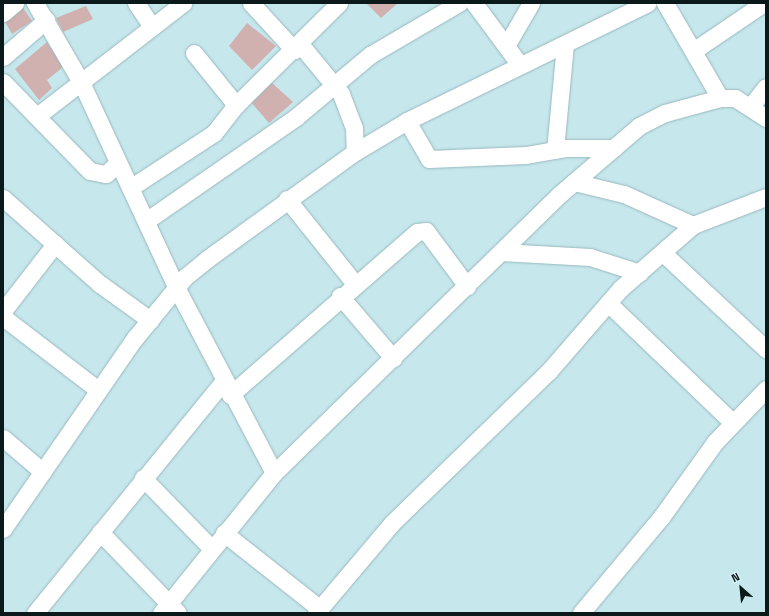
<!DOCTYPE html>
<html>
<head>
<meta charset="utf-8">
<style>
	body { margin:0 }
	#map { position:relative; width:769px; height:616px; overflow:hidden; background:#c6e7ec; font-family:"Space Grotesk",sans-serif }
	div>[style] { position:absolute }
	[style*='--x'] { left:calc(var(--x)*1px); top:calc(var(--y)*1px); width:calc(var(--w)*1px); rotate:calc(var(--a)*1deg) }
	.building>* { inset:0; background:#d0b1af }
	.roads { filter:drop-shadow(0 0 1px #98b8bd) drop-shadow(0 0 1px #98b8bd) }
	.street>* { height:17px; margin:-8.5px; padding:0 8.5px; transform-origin:8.5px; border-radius:8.5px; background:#fff }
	span { translate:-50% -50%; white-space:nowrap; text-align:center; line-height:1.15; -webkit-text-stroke:4px #d3f5f9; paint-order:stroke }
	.frame { position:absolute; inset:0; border:4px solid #0c191a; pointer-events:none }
	.north { position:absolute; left:721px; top:568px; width:40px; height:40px; -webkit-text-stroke:3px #d3f5f9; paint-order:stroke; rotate:333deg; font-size:11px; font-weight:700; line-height:16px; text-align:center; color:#0c191a }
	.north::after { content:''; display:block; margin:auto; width:14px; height:18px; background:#0c191a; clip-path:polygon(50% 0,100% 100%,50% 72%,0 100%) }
</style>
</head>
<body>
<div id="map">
	<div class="building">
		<div style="clip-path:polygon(366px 3px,398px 3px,381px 18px)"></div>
		<div style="clip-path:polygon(21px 5px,32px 21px,12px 34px,4px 20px)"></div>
		<div style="clip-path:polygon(86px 6px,93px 19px,63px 32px,56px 18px)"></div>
		<div style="clip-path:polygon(247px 23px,276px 46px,252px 70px,229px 46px)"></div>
		<div style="clip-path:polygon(47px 42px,63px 67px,47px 80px,52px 88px,39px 100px,15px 69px)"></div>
		<div style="clip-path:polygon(271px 82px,293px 102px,269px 123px,249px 100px)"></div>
	</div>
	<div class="roads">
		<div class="street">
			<div style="--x:35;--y:3;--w:91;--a:59.8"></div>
			<div style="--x:81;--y:82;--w:226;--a:65.1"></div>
			<div style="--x:176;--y:287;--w:210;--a:62.2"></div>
			<div style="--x:136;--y:3;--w:29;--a:56"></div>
			<div style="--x:251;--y:3;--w:64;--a:47.5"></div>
			<div style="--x:474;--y:3;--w:77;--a:53.4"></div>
			<div style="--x:665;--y:3;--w:110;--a:59.9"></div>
			<div style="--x:3;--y:13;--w:16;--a:-40"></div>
			<div style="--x:300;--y:44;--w:65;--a:50.6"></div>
			<div style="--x:341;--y:94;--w:36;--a:69"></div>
			<div style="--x:354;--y:128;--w:24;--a:88"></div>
			<div style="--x:506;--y:46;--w:50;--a:-59.8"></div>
			<div style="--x:693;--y:51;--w:86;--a:-34.1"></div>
			<div style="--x:194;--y:53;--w:67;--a:51.1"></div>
			<div style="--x:3;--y:57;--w:57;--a:-40.7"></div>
			<div style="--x:3;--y:82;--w:124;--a:45.7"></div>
			<div style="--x:90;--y:171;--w:16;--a:11"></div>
			<div style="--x:106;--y:174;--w:16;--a:-43"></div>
			<div style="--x:751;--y:106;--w:24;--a:-52"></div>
			<div style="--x:37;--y:116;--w:185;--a:-37.7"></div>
			<div style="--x:407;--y:121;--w:44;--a:59.9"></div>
			<div style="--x:429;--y:159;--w:97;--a:-2.4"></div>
			<div style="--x:526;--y:155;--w:41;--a:-9.9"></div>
			<div style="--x:566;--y:148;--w:48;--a:0"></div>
			<div style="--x:555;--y:150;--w:106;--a:-84.6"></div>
			<div style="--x:574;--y:182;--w:51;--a:13.5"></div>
			<div style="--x:624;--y:194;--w:76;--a:24.2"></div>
			<div style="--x:130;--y:188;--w:100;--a:-33.2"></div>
			<div style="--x:214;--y:133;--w:36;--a:-52"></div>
			<div style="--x:236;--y:105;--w:145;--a:-44.7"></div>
			<div style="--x:3;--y:198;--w:130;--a:41.6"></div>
			<div style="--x:100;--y:284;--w:62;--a:35.8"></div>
			<div style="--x:287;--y:199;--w:109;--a:51.3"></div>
			<div style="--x:146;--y:221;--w:183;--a:-34.7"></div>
			<div style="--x:296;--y:117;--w:97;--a:-40"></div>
			<div style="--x:370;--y:55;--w:103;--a:-30.3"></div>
			<div style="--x:501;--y:252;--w:89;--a:3.2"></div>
			<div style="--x:590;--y:257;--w:52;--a:17.7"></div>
			<div style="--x:663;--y:253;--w:141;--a:43"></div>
			<div style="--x:340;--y:296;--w:82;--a:49.5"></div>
			<div style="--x:608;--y:303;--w:173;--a:43.8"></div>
			<div style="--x:3;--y:311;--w:85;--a:-52.2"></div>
			<div style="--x:3;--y:317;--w:120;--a:37.5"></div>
			<div style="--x:230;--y:395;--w:248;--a:-41.1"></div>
			<div style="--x:417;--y:232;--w:9;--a:-6"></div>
			<div style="--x:426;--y:231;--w:69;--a:53.3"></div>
			<div style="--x:3;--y:438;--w:52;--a:40.4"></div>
			<div style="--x:143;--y:478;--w:98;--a:45.8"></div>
			<div style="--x:3;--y:529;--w:232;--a:-55.4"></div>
			<div style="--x:135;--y:338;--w:79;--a:-50.7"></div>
			<div style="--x:185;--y:277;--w:28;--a:-39"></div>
			<div style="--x:207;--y:259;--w:183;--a:-35.9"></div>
			<div style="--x:355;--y:152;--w:61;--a:-30.8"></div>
			<div style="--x:407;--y:121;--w:268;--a:-26.1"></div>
			<div style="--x:100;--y:532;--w:112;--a:46.1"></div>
			<div style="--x:224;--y:533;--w:121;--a:38.3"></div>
			<div style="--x:35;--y:613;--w:298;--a:-50.9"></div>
			<div style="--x:161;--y:613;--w:180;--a:-51.1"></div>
			<div style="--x:274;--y:473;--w:400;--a:-44.3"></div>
			<div style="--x:560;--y:194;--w:104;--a:-40.7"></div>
			<div style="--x:639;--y:126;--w:29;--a:-27"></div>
			<div style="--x:665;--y:113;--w:57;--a:-15.3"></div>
			<div style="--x:720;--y:98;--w:15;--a:0"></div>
			<div style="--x:735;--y:98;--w:37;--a:33"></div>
			<div style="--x:316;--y:613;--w:118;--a:-49.8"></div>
			<div style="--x:392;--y:523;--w:219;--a:-44.1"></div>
			<div style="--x:549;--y:371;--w:108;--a:-49.1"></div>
			<div style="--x:620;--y:289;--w:97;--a:-41.2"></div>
			<div style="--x:693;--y:225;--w:78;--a:-21"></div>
			<div style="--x:581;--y:613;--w:126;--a:-50.1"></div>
			<div style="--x:662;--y:516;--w:91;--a:-54.4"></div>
			<div style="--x:715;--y:442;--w:74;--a:-46.1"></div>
		</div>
	</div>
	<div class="frame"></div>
	<div class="north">N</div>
</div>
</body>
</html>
